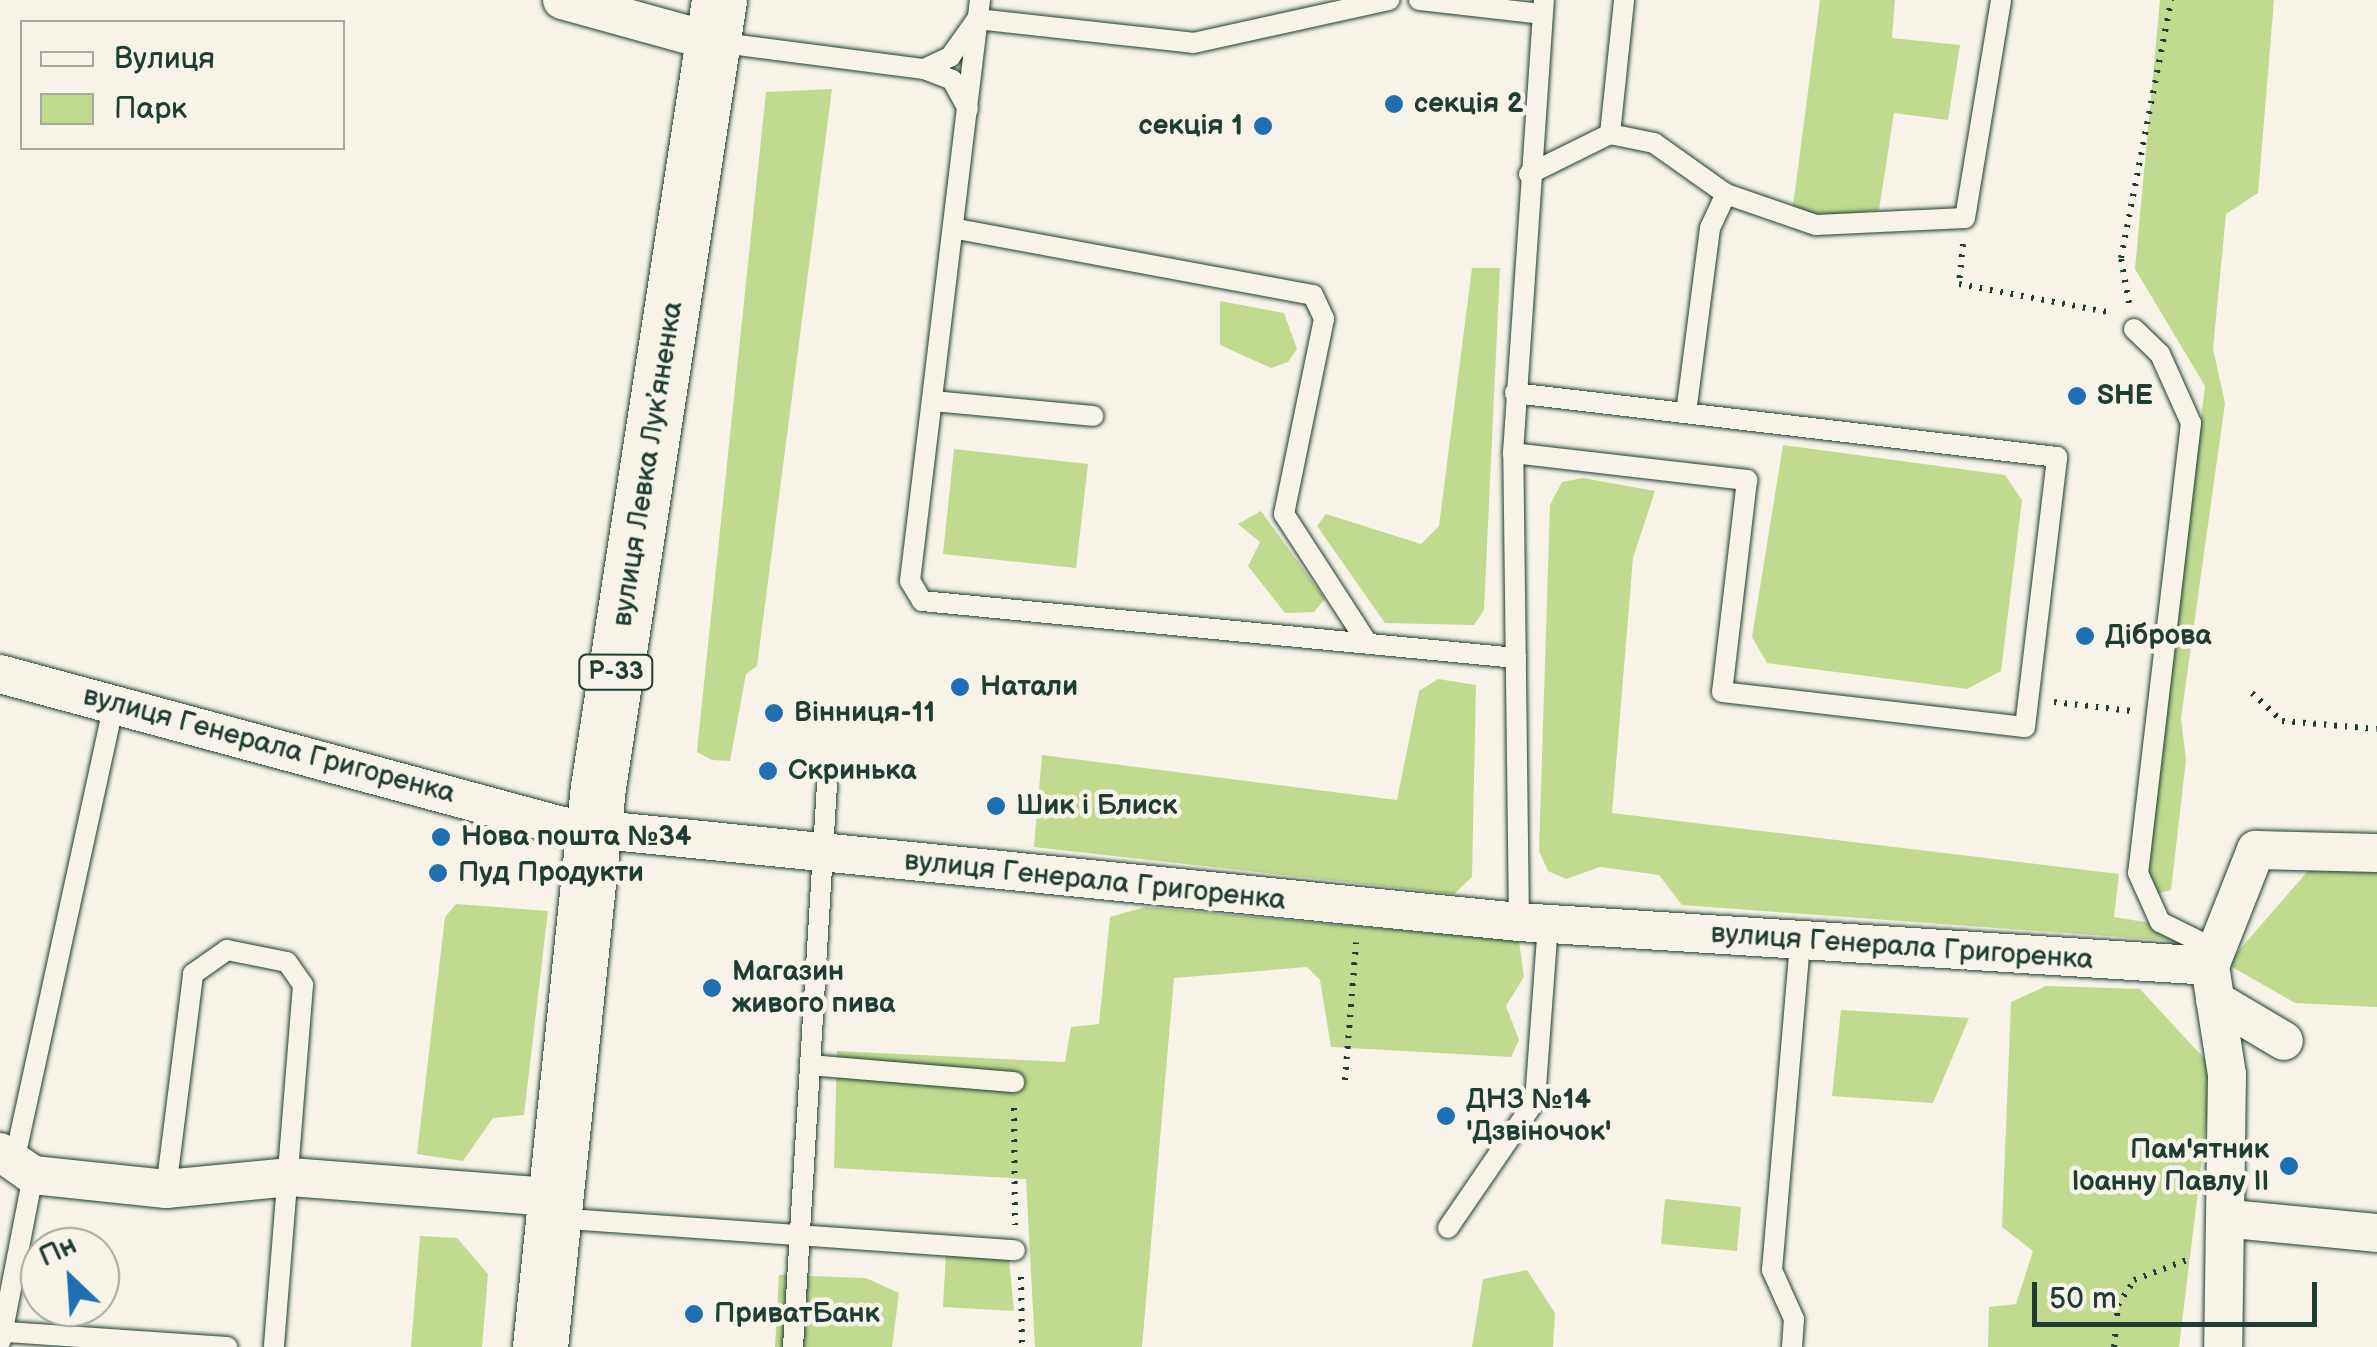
<!DOCTYPE html>
<html>
<head>
<meta charset="utf-8">
<style>
	body { margin:0 }
	#map { position:relative; width:2377px; height:1347px; overflow:hidden; background:#f7f3e8; font-family:"Balsamiq Sans",sans-serif }
	div>[style] { position:absolute }
	[style*='--x'] { left:calc(var(--x)*1px); top:calc(var(--y)*1px); width:calc(var(--w)*1px); rotate:calc(var(--a)*1deg) }
	.green>* { inset:0; background:#c2da90 }
	.path>* { height:6px; margin-top:-3px; transform-origin:0; background:repeating-linear-gradient(90deg,#1f3d34 0 2.5px,transparent 0 10.5px) }
	.roads { filter:drop-shadow(0 0 2px #1f3d34) drop-shadow(0 0 2px #1f3d34) }
	.service>* { height:20px; margin:-10px; padding:0 10px; transform-origin:10px; border-radius:10px; background:#f7f3e8 }
	.minor>* { height:38px; margin:-19px; padding:0 19px; transform-origin:19px; border-radius:19px; background:#f7f3e8 }
	.primary>* { height:55px; margin:-27.5px; padding:0 27.5px; transform-origin:27.5px; border-radius:27.5px; background:#f7f3e8 }
	.dots>* { width:28px; height:28px; translate:-50% -50%; box-sizing:border-box; border:5px solid #f7f3e8; border-radius:50% }
	span { translate:-50% -50%; white-space:nowrap; text-align:center; line-height:1.15; -webkit-text-stroke:9px #f7f3e8; paint-order:stroke }
	.shield-label span { padding:2px 8px; background:#f7f3e8; border:2px solid; border-radius:8px; -webkit-text-stroke-width:0 }
	.shield-label { font-size:25px; color:#1f3d34; font-weight:700 }
	.poi-label { font-size:28px; color:#1f3d34; font-weight:700 }
	.left { translate:0 -50%; text-align:left }
	.right { translate:-100% -50%; text-align:right }
	.street-label { font-size:28px; color:#1f3d34 }
	.legend { position:absolute; left:20px; top:20px; width:325px; height:130px; box-sizing:border-box; background:#f7f3e8; border:2px solid #a1aaa0; margin:0; padding:12px 18px; list-style:none; font-size:30px; color:#1f3d34 }
	.legend li { display:flex; align-items:center; gap:20px; height:50px }
	.legend b { width:50px; border:2px solid #a1aaa0 }
	.north { position:absolute; left:20px; top:1227px; width:100px; height:100px; box-sizing:border-box; background:#f7f3e8; border:2px solid #a1aaa0; border-radius:50%; rotate:335deg; font-size:28px; font-weight:700; line-height:40px; text-align:center; color:#1f3d34 }
	.north::after { content:''; display:block; margin:auto; width:35px; height:45px; background:#1f6fb2; clip-path:polygon(50% 0,100% 100%,50% 72%,0 100%) }
	.scale { position:absolute; left:2032px; top:1282px; width:285px; height:45px; box-sizing:border-box; border:5px solid #1f3d34; border-top:0; padding-left:12px; font-size:30px; line-height:35px; white-space:nowrap; color:#1f3d34; -webkit-text-stroke:8px #f7f3e8; paint-order:stroke }
</style>
</head>
<body>
<div id="map">
	<div class="green">
		<div style="clip-path:polygon(1820px 0,1895px 0,1892px 38px,1960px 45px,1948px 120px,1894px 113px,1879px 210px,1818px 217px,1793px 206px)"></div>
		<div style="clip-path:polygon(2160px 0,2274px 0,2258px 193px,2226px 214px,2213px 349px,2225px 403px,2181px 718px,2186px 760px,2171px 890px,2153px 895px,2145px 877px,2205px 386px,2135px 269px)"></div>
		<div style="clip-path:polygon(832px 89px,757px 666px,746px 674px,730px 761px,712px 760px,697px 752px,699px 731px,766px 92px)"></div>
		<div style="clip-path:polygon(1472px 268px,1500px 268px,1484px 610px,1474px 625px,1385px 623px,1317px 526px,1326px 514px,1421px 544px,1439px 526px)"></div>
		<div style="clip-path:polygon(1220px 301px,1284px 313px,1297px 349px,1288px 362px,1271px 368px,1220px 345px)"></div>
		<div style="clip-path:polygon(1783px 445px,2005px 475px,2022px 500px,2001px 671px,1967px 689px,1767px 663px,1752px 637px)"></div>
		<div style="clip-path:polygon(954px 449px,1088px 464px,1076px 568px,943px 554px)"></div>
		<div style="clip-path:polygon(1583px 478px,1655px 491px,1633px 558px,1612px 813px,2119px 874px,2114px 917px,2151px 923px,2175px 941px,1682px 905px,1659px 875px,1600px 867px,1566px 879px,1548px 871px,1539px 851px,1550px 505px,1562px 482px)"></div>
		<div style="clip-path:polygon(1261px 511px,1325px 599px,1314px 612px,1285px 613px,1248px 566px,1260px 542px,1238px 524px)"></div>
		<div style="clip-path:polygon(1438px 679px,1476px 685px,1472px 877px,1454px 894px,1034px 847px,1042px 755px,1397px 800px,1419px 691px)"></div>
		<div style="clip-path:polygon(2314px 864px,2377px 867px,2377px 1007px,2295px 1003px,2227px 964px)"></div>
		<div style="clip-path:polygon(456px 904px,548px 911px,524px 1115px,493px 1118px,463px 1161px,417px 1154px,445px 917px)"></div>
		<div style="clip-path:polygon(1145px 907px,1519px 941px,1524px 977px,1506px 1006px,1519px 1040px,1511px 1057px,1331px 1047px,1320px 980px,1307px 967px,1174px 978px,1142px 1347px,1035px 1347px,1026px 1179px,834px 1168px,837px 1051px,1065px 1062px,1071px 1027px,1099px 1024px,1110px 917px)"></div>
		<div style="clip-path:polygon(2046px 986px,2140px 989px,2213px 1068px,2179px 1347px,1988px 1347px,1989px 1307px,2016px 1304px,2033px 1251px,2002px 1227px,2011px 1002px)"></div>
		<div style="clip-path:polygon(1841px 1010px,1969px 1018px,1933px 1103px,1832px 1096px)"></div>
		<div style="clip-path:polygon(1665px 1199px,1741px 1207px,1737px 1251px,1661px 1244px)"></div>
		<div style="clip-path:polygon(420px 1236px,457px 1238px,488px 1274px,482px 1347px,411px 1347px)"></div>
		<div style="clip-path:polygon(946px 1253px,1009px 1258px,1014px 1311px,943px 1307px)"></div>
		<div style="clip-path:polygon(1527px 1270px,1555px 1313px,1553px 1347px,1472px 1347px,1483px 1279px)"></div>
		<div style="clip-path:polygon(779px 1275px,866px 1278px,899px 1293px,892px 1347px,775px 1347px)"></div>
	</div>
	<div class="path">
		<div style="--x:1963;--y:244;--w:40;--a:95.7"></div>
		<div style="--x:1959;--y:284;--w:157;--a:10.7"></div>
		<div style="--x:2129;--y:303;--w:46;--a:-100.1"></div>
		<div style="--x:2121;--y:258;--w:263;--a:-79"></div>
		<div style="--x:2252;--y:693;--w:41;--a:43"></div>
		<div style="--x:2282;--y:721;--w:95;--a:4.8"></div>
		<div style="--x:2054;--y:702;--w:78;--a:6.7"></div>
		<div style="--x:1345;--y:1080;--w:138;--a:-85.4"></div>
		<div style="--x:1014;--y:1108;--w:117;--a:89.5"></div>
		<div style="--x:1021;--y:1277;--w:70;--a:89.2"></div>
		<div style="--x:2114;--y:1347;--w:42;--a:-84.6"></div>
		<div style="--x:2118;--y:1305;--w:30;--a:-57"></div>
		<div style="--x:2134;--y:1280;--w:57;--a:-20.7"></div>
	</div>
	<div class="roads">
		<div class="service">
			<div style="--x:980;--y:0;--w:585;--a:96.87"></div>
			<div style="--x:910;--y:581;--w:23;--a:59"></div>
			<div style="--x:922;--y:601;--w:597;--a:5.48"></div>
			<div style="--x:1419;--y:0;--w:124;--a:6.5"></div>
			<div style="--x:715;--y:42;--w:211;--a:7.4"></div>
			<div style="--x:924;--y:69;--w:29;--a:-25"></div>
			<div style="--x:950;--y:57;--w:47;--a:-54.6"></div>
			<div style="--x:977;--y:19;--w:217;--a:6.3"></div>
			<div style="--x:1193;--y:43;--w:201;--a:-12.4"></div>
			<div style="--x:924;--y:69;--w:30;--a:21"></div>
			<div style="--x:952;--y:80;--w:33;--a:61"></div>
			<div style="--x:1610;--y:134;--w:135;--a:-84"></div>
			<div style="--x:1529;--y:174;--w:90;--a:-26.3"></div>
			<div style="--x:1610;--y:134;--w:45;--a:11.6"></div>
			<div style="--x:1654;--y:143;--w:88;--a:35.3"></div>
			<div style="--x:1726;--y:194;--w:95;--a:19"></div>
			<div style="--x:1816;--y:225;--w:149;--a:-2.7"></div>
			<div style="--x:1965;--y:218;--w:221;--a:-80.6"></div>
			<div style="--x:957;--y:229;--w:362;--a:10.5"></div>
			<div style="--x:1313;--y:295;--w:26;--a:65"></div>
			<div style="--x:1324;--y:319;--w:199;--a:101.6"></div>
			<div style="--x:1284;--y:514;--w:155;--a:57.1"></div>
			<div style="--x:2134;--y:329;--w:36;--a:44"></div>
			<div style="--x:2160;--y:354;--w:76;--a:65.8"></div>
			<div style="--x:2191;--y:423;--w:453;--a:96.7"></div>
			<div style="--x:2138;--y:873;--w:54;--a:65.8"></div>
			<div style="--x:2160;--y:922;--w:64;--a:26.2"></div>
			<div style="--x:932;--y:401;--w:162;--a:5.3"></div>
			<div style="--x:1686;--y:413;--w:187;--a:-82.6"></div>
			<div style="--x:1710;--y:228;--w:38;--a:-65"></div>
			<div style="--x:1513;--y:453;--w:236;--a:6.6"></div>
			<div style="--x:1747;--y:480;--w:213;--a:96.7"></div>
			<div style="--x:1722;--y:692;--w:305;--a:6.6"></div>
			<div style="--x:2025;--y:727;--w:272;--a:-83.2"></div>
			<div style="--x:2057;--y:457;--w:546;--a:-173.27"></div>
			<div style="--x:1519;--y:922;--w:469;--a:-90.7"></div>
			<div style="--x:1513;--y:453;--w:454;--a:-86.1"></div>
			<div style="--x:810;--y:1065;--w:205;--a:4.8"></div>
			<div style="--x:14;--y:1162;--w:471;--a:-77.7"></div>
			<div style="--x:166;--y:1189;--w:217;--a:-82.8"></div>
			<div style="--x:193;--y:974;--w:42;--a:-35.2"></div>
			<div style="--x:227;--y:950;--w:61;--a:11.3"></div>
			<div style="--x:287;--y:962;--w:28;--a:55"></div>
			<div style="--x:303;--y:985;--w:363;--a:94.6"></div>
			<div style="--x:553;--y:1218;--w:463;--a:4"></div>
			<div style="--x:1448;--y:1228;--w:154;--a:-55.6"></div>
			<div style="--x:1535;--y:1101;--w:177;--a:-85.8"></div>
			<div style="--x:6;--y:1332;--w:222;--a:3.9"></div>
			<div style="--x:1;--y:1340;--w:168;--a:-79"></div>
			<div style="--x:793;--y:1347;--w:564;--a:-86.54"></div>
			<div style="--x:1792;--y:1347;--w:28;--a:-86"></div>
			<div style="--x:1794;--y:1319;--w:54;--a:-114.2"></div>
			<div style="--x:1772;--y:1270;--w:329;--a:-85.1"></div>
		</div>
		<div class="minor">
			<div style="--x:562;--y:0;--w:157;--a:15.5"></div>
			<div style="--x:0;--y:674;--w:582;--a:15.13"></div>
			<div style="--x:562;--y:826;--w:962;--a:5.73"></div>
			<div style="--x:1519;--y:922;--w:692;--a:3.64"></div>
			<div style="--x:2210;--y:966;--w:109;--a:81.1"></div>
			<div style="--x:2227;--y:1074;--w:273;--a:90.8"></div>
			<div style="--x:2210;--y:966;--w:125;--a:-68.4"></div>
			<div style="--x:2256;--y:850;--w:121;--a:1.4"></div>
			<div style="--x:2215;--y:1000;--w:80;--a:30.7"></div>
			<div style="--x:0;--y:1152;--w:40;--a:34.9"></div>
			<div style="--x:33;--y:1175;--w:134;--a:6"></div>
			<div style="--x:166;--y:1189;--w:125;--a:-5.5"></div>
			<div style="--x:290;--y:1177;--w:263;--a:4.4"></div>
			<div style="--x:2231;--y:1219;--w:147;--a:5.5"></div>
		</div>
		<div class="primary">
			<div style="--x:540;--y:1347;--w:563;--a:-84.09"></div>
			<div style="--x:598;--y:787;--w:796;--a:-81.26"></div>
		</div>
	</div>
	<div class="dots">
		<div style="left:1394px;top:104px;background:#1f6fb2"></div>
		<div style="left:1263px;top:126px;background:#1f6fb2"></div>
		<div style="left:2077px;top:396px;background:#1f6fb2"></div>
		<div style="left:2085px;top:636px;background:#1f6fb2"></div>
		<div style="left:960px;top:687px;background:#1f6fb2"></div>
		<div style="left:774px;top:713px;background:#1f6fb2"></div>
		<div style="left:768px;top:771px;background:#1f6fb2"></div>
		<div style="left:996px;top:806px;background:#1f6fb2"></div>
		<div style="left:441px;top:837px;background:#1f6fb2"></div>
		<div style="left:438px;top:873px;background:#1f6fb2"></div>
		<div style="left:712px;top:988px;background:#1f6fb2"></div>
		<div style="left:1446px;top:1116px;background:#1f6fb2"></div>
		<div style="left:2289px;top:1166px;background:#1f6fb2"></div>
		<div style="left:694px;top:1314px;background:#1f6fb2"></div>
	</div>
	<div class="shield-label">
		<span style="left:616px;top:672px">Р-33</span>
	</div>
	<div class="poi-label">
		<span class="left" style="left:1414px;top:104px">секція 2</span>
		<span class="right" style="left:1243px;top:126px">секція 1</span>
		<span class="left" style="left:2097px;top:396px">SHE</span>
		<span class="left" style="left:2105px;top:636px">Діброва</span>
		<span class="left" style="left:980px;top:687px">Натали</span>
		<span class="left" style="left:794px;top:713px">Вінниця-11</span>
		<span class="left" style="left:788px;top:771px">Скринька</span>
		<span class="left" style="left:1016px;top:806px">Шик і Блиск</span>
		<span class="left" style="left:461px;top:837px">Нова пошта №34</span>
		<span class="left" style="left:458px;top:873px">Пуд Продукти</span>
		<span class="left" style="left:732px;top:988px">Магазин<br>живого пива</span>
		<span class="left" style="left:1466px;top:1116px">ДНЗ №14<br>'Дзвіночок'</span>
		<span class="right" style="left:2269px;top:1166px">Пам'ятник<br>Іоанну Павлу ІІ</span>
		<span class="left" style="left:714px;top:1314px">ПриватБанк</span>
	</div>
	<div class="street-label">
		<span style="left:648px;top:464px;rotate:-81deg">вулиця Левка Лукʼяненка</span>
		<span style="left:269px;top:745px;rotate:15deg">вулиця Генерала Григоренка</span>
		<span style="left:1095px;top:881px;rotate:6deg">вулиця Генерала Григоренка</span>
		<span style="left:1902px;top:947px;rotate:4deg">вулиця Генерала Григоренка</span>
	</div>
	<ul class="legend">
	<li><b style="height:12px;background:#f7f3e8"></b>Вулиця</li>
	<li><b style="height:28px;background:#c2da90"></b>Парк</li>
	</ul>
	<div class="north">Пн</div>
	<div class="scale">50 m</div>
</div>
</body>
</html>
